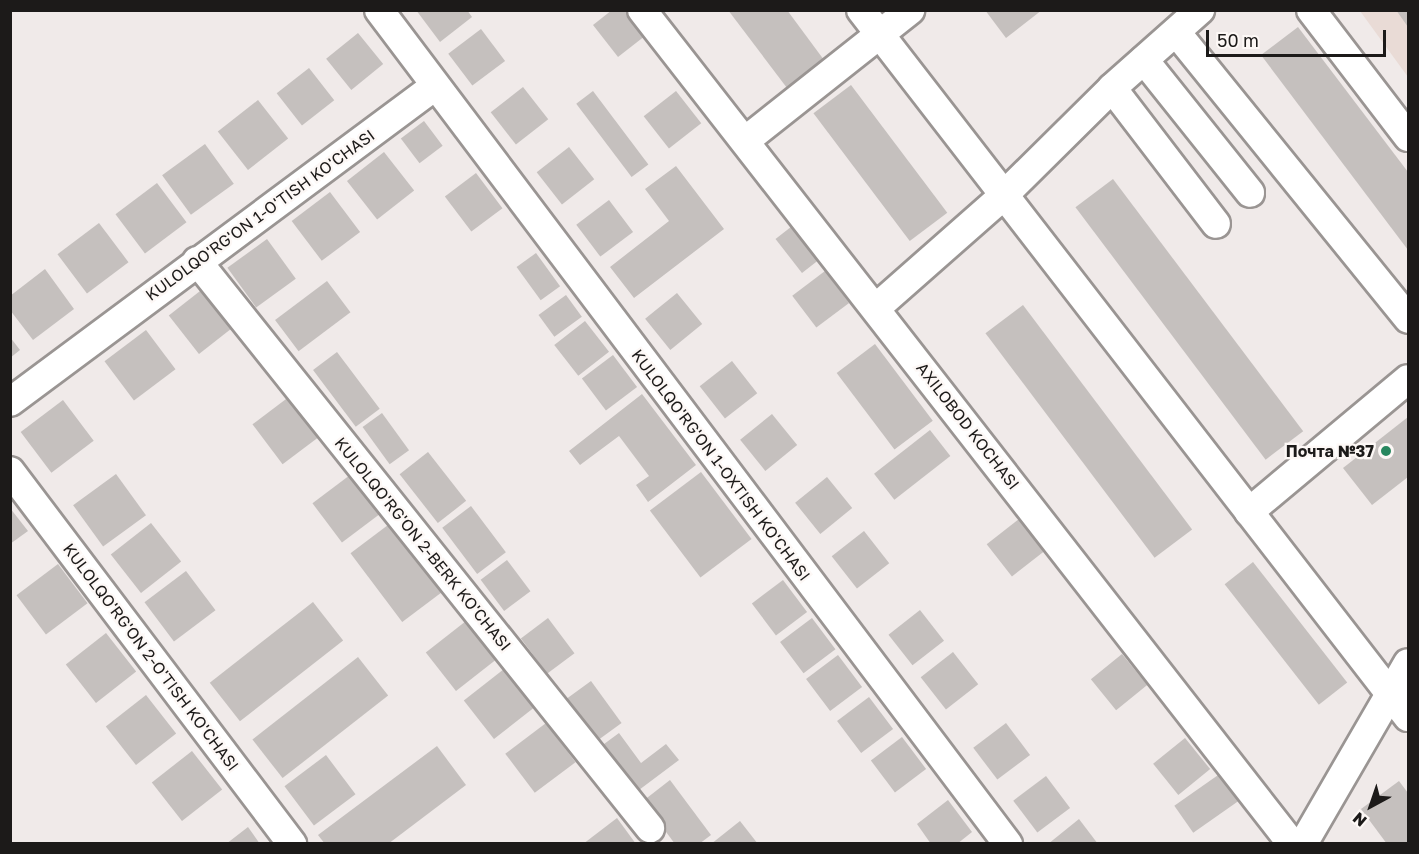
<!DOCTYPE html>
<html>
<head>
<meta charset="utf-8">
<style>
  body { margin:0 }
  #map { position:relative; width:1419px; height:854px; overflow:hidden; background:#f0eae9; font-family:"Golos Text",sans-serif }
  div>[style] { position:absolute }
  [style*='--x'] { left:calc(var(--x)*1px); top:calc(var(--y)*1px); width:calc(var(--w)*1px); rotate:calc(var(--a)*1deg) }
  .built>* { inset:0; background:#e9dbd6 }
  .building>* { inset:0; background:#c5c0be; transform-origin:0 0 }
  .roads { filter:drop-shadow(2px 0 #9a9593) drop-shadow(-2px 0 #9a9593) drop-shadow(0 2px #9a9593) drop-shadow(0 -2px #9a9593) }
  .minor>* { height:28px; margin:-14px; padding:0 14px; transform-origin:14px; border-radius:14px; background:#fff }
  .dots>* { width:16px; height:16px; translate:-50% -50%; box-sizing:border-box; border:3px solid #fdf8f6; border-radius:50% }
  span { translate:-50% -50%; white-space:nowrap; text-align:center; line-height:1.15; -webkit-text-stroke:4.5px #fdf8f6; paint-order:stroke }
  .street-label { font-size:16px; color:#1c1a19 }
  .poi-label { font-size:16px; color:#1c1a19; font-weight:700 }
  .right { translate:-100% -50%; text-align:right }
  .frame { position:absolute; inset:0; border:12px solid #1c1a19; pointer-events:none }
  .north { position:absolute; left:1341px; top:776px; width:60px; height:60px; -webkit-text-stroke:4px #fdf8f6; paint-order:stroke; rotate:220deg; font-size:16px; font-weight:700; line-height:24px; text-align:center; color:#1c1a19 }
  .north::after { content:''; display:block; margin:auto; width:21px; height:27px; background:#1c1a19; clip-path:polygon(50% 0,100% 100%,50% 72%,0 100%) }
  .scale { position:absolute; left:1206px; top:30px; width:180px; height:27px; box-sizing:border-box; border:3px solid #1c1a19; border-top:0; padding-left:8px; font-size:18px; line-height:21px; white-space:nowrap; color:#1c1a19; -webkit-text-stroke:4px #fdf8f6; paint-order:stroke }
</style>
</head>
<body>
<div id="map">
  <div class="built">
    <i style="clip-path:polygon(1360px 11px,1408px 11px,1408px 77px)"></i>
  </div>
  <div class="building">
    <i style="clip-path:polygon(416px 10px,467px 10px,472px 17px,440px 42px)"></i>
    <i style="clip-path:polygon(612px 10px,634px 10px,650px 32px,618px 57px,593px 25px)"></i>
    <i style="clip-path:polygon(728px 10px,787px 10px,824px 60px,787px 88px)"></i>
    <i style="clip-path:polygon(985px 10px,1042px 10px,1006px 38px)"></i>
    <i style="clip-path:polygon(1396px 10px,1408px 10px,1408px 27px)"></i>
    <i style="clip-path:polygon(1298px 27px,1408px 172px,1408px 250px,1261px 55px)"></i>
    <i style="left:481px;top:29px;width:40px;height:41px;rotate:53deg"></i>
    <i style="left:358px;top:33px;width:40px;height:41px;rotate:51deg"></i>
    <i style="left:309px;top:68px;width:41px;height:41px;rotate:52deg"></i>
    <i style="left:851px;top:85px;width:160px;height:47px;rotate:53deg"></i>
    <i style="left:523px;top:87px;width:41px;height:41px;rotate:52deg"></i>
    <i style="left:593px;top:91px;width:92px;height:21px;rotate:53deg"></i>
    <i style="left:676px;top:91px;width:41px;height:41px;rotate:52deg"></i>
    <i style="left:258px;top:100px;width:49px;height:51px;rotate:52deg"></i>
    <i style="left:424px;top:121px;width:31px;height:29px;rotate:53deg"></i>
    <i style="left:205px;top:144px;width:49px;height:53px;rotate:54deg"></i>
    <i style="left:569px;top:147px;width:41px;height:41px;rotate:52deg"></i>
    <i style="left:384px;top:152px;width:49px;height:47px;rotate:52deg"></i>
    <i style="clip-path:polygon(676px 166px,724px 229px,634px 298px,610px 267px,669px 221px,645px 189px)"></i>
    <i style="left:476px;top:173px;width:44px;height:39px;rotate:53deg"></i>
    <i style="left:1113px;top:179px;width:316px;height:47px;rotate:53deg"></i>
    <i style="left:157px;top:183px;width:49px;height:52px;rotate:53deg"></i>
    <i style="left:330px;top:192px;width:50px;height:48px;rotate:53deg"></i>
    <i style="left:609px;top:200px;width:40px;height:41px;rotate:53deg"></i>
    <i style="left:99px;top:223px;width:49px;height:52px;rotate:53deg"></i>
    <i style="left:796px;top:223px;width:43px;height:26px;rotate:52deg"></i>
    <i style="left:267px;top:239px;width:49px;height:49px;rotate:54deg"></i>
    <i style="left:536px;top:253px;width:41px;height:24px;rotate:54deg"></i>
    <i style="clip-path:polygon(45px 269px,74px 309px,33px 340px,10px 310px,10px 296px)"></i>
    <i style="left:825px;top:271px;width:40px;height:41px;rotate:53deg"></i>
    <i style="left:327px;top:281px;width:39px;height:65px;rotate:53deg"></i>
    <i style="left:209px;top:284px;width:49px;height:51px;rotate:52deg"></i>
    <i style="left:677px;top:293px;width:40px;height:41px;rotate:51deg"></i>
    <i style="left:566px;top:295px;width:27px;height:34px;rotate:54deg"></i>
    <i style="left:1023px;top:305px;width:281px;height:47px;rotate:53deg"></i>
    <i style="left:585px;top:321px;width:39px;height:39px;rotate:52deg"></i>
    <i style="left:146px;top:330px;width:49px;height:52px;rotate:53deg"></i>
    <i style="clip-path:polygon(10px 337px,20px 350px,10px 358px)"></i>
    <i style="left:875px;top:344px;width:96px;height:48px;rotate:53deg"></i>
    <i style="left:337px;top:352px;width:71px;height:30px;rotate:53deg"></i>
    <i style="left:613px;top:355px;width:40px;height:39px;rotate:53deg"></i>
    <i style="left:732px;top:361px;width:41px;height:41px;rotate:52deg"></i>
    <i style="left:294px;top:393px;width:50px;height:52px;rotate:53deg"></i>
    <i style="clip-path:polygon(642px 394px,696px 465px,648px 502px,636px 485px,649px 476px,619px 436px,580px 465px,569px 451px)"></i>
    <i style="left:63px;top:400px;width:51px;height:53px;rotate:53deg"></i>
    <i style="left:382px;top:413px;width:46px;height:24px;rotate:54deg"></i>
    <i style="left:772px;top:414px;width:40px;height:41px;rotate:51deg"></i>
    <i style="clip-path:polygon(1408px 417px,1408px 477px,1372px 505px,1343px 468px)"></i>
    <i style="left:930px;top:430px;width:33px;height:71px;rotate:52deg"></i>
    <i style="left:428px;top:452px;width:62px;height:36px;rotate:52deg"></i>
    <i style="left:354px;top:472px;width:49px;height:52px;rotate:53deg"></i>
    <i style="left:701px;top:472px;width:84px;height:64px;rotate:53deg"></i>
    <i style="left:116px;top:474px;width:51px;height:53px;rotate:54deg"></i>
    <i style="left:827px;top:477px;width:40px;height:41px;rotate:51deg"></i>
    <i style="left:471px;top:506px;width:58px;height:36px;rotate:53deg"></i>
    <i style="clip-path:polygon(10px 508px,28px 531px,10px 544px)"></i>
    <i style="left:1019px;top:519px;width:41px;height:41px;rotate:52deg"></i>
    <i style="left:392px;top:522px;width:86px;height:52px;rotate:53deg"></i>
    <i style="left:151px;top:523px;width:49px;height:51px;rotate:52deg"></i>
    <i style="left:864px;top:531px;width:41px;height:41px;rotate:52deg"></i>
    <i style="left:507px;top:560px;width:39px;height:33px;rotate:53deg"></i>
    <i style="left:1253px;top:562px;width:153px;height:36px;rotate:52deg"></i>
    <i style="left:58px;top:564px;width:49px;height:52px;rotate:53deg"></i>
    <i style="left:186px;top:571px;width:49px;height:52px;rotate:53deg"></i>
    <i style="left:783px;top:580px;width:40px;height:39px;rotate:53deg"></i>
    <i style="left:313px;top:602px;width:49px;height:131px;rotate:52deg"></i>
    <i style="left:920px;top:610px;width:39px;height:40px;rotate:52deg"></i>
    <i style="left:548px;top:618px;width:44px;height:34px;rotate:53deg"></i>
    <i style="left:812px;top:618px;width:39px;height:40px;rotate:53deg"></i>
    <i style="left:466px;top:621px;width:49px;height:51px;rotate:52deg"></i>
    <i style="left:106px;top:633px;width:49px;height:51px;rotate:52deg"></i>
    <i style="left:953px;top:652px;width:41px;height:41px;rotate:52deg"></i>
    <i style="left:1122px;top:654px;width:40px;height:40px;rotate:51deg"></i>
    <i style="left:838px;top:655px;width:40px;height:40px;rotate:53deg"></i>
    <i style="left:358px;top:657px;width:49px;height:134px;rotate:52deg"></i>
    <i style="left:504px;top:669px;width:49px;height:51px;rotate:52deg"></i>
    <i style="left:591px;top:681px;width:52px;height:31px;rotate:54deg"></i>
    <i style="left:146px;top:695px;width:49px;height:51px;rotate:52deg"></i>
    <i style="left:869px;top:697px;width:40px;height:40px;rotate:53deg"></i>
    <i style="left:546px;top:723px;width:49px;height:51px;rotate:53deg"></i>
    <i style="left:1006px;top:723px;width:40px;height:41px;rotate:53deg"></i>
    <i style="clip-path:polygon(619px 733px,641px 763px,666px 744px,679px 760px,635px 793px,600px 747px)"></i>
    <i style="left:902px;top:737px;width:40px;height:39px;rotate:53deg"></i>
    <i style="left:1185px;top:738px;width:40px;height:41px;rotate:51deg"></i>
    <i style="clip-path:polygon(437px 746px,466px 785px,388px 844px,325px 844px,318px 835px)"></i>
    <i style="left:192px;top:751px;width:49px;height:51px;rotate:52deg"></i>
    <i style="left:326px;top:755px;width:49px;height:52px;rotate:53deg"></i>
    <i style="left:1221px;top:773px;width:33px;height:57px;rotate:55deg"></i>
    <i style="left:1046px;top:776px;width:40px;height:41px;rotate:53deg"></i>
    <i style="clip-path:polygon(670px 780px,711px 835px,699px 844px,675px 844px,643px 801px)"></i>
    <i style="clip-path:polygon(1399px 781px,1408px 793px,1408px 844px,1387px 844px,1361px 809px)"></i>
    <i style="clip-path:polygon(948px 800px,972px 832px,957px 844px,931px 844px,917px 824px)"></i>
    <i style="clip-path:polygon(617px 818px,636px 844px,583px 844px)"></i>
    <i style="clip-path:polygon(1079px 819px,1098px 844px,1048px 844px)"></i>
    <i style="clip-path:polygon(740px 821px,758px 844px,711px 844px)"></i>
    <i style="clip-path:polygon(248px 827px,260px 844px,226px 844px)"></i>
  </div>
  <div class="roads">
    <div class="minor">
      <i style="--x:379;--y:10;--w:1045;--a:52.98"></i>
      <i style="--x:642;--y:10;--w:1057;--a:52.07"></i>
      <i style="--x:861;--y:10;--w:894;--a:52.27"></i>
      <i style="--x:1311;--y:10;--w:160;--a:52.6"></i>
      <i style="--x:1176;--y:32;--w:369;--a:51"></i>
      <i style="--x:1144;--y:60;--w:170;--a:51.4"></i>
      <i style="--x:1112;--y:88;--w:171;--a:52.6"></i>
      <i style="--x:745;--y:141;--w:211;--a:-38.4"></i>
      <i style="--x:197;--y:261;--w:726;--a:51.38"></i>
      <i style="--x:876;--y:308;--w:171;--a:-41.4"></i>
      <i style="--x:1004;--y:195;--w:152;--a:-44.7"></i>
      <i style="--x:1112;--y:88;--w:118;--a:-41.6"></i>
      <i style="--x:10;--y:402;--w:530;--a:-36.63"></i>
      <i style="--x:10;--y:471;--w:468;--a:52.9"></i>
      <i style="--x:1249;--y:512;--w:207;--a:-39.9"></i>
      <i style="--x:1303;--y:844;--w:209;--a:-59.9"></i>
    </div>
  </div>
  <div class="dots">
    <i style="left:1386px;top:451px;background:#28875f"></i>
  </div>
  <div class="street-label">
    <span style="left:260px;top:215px;rotate:-36deg">KULOLQO'RG'ON 1-O'TISH KO'CHASI</span>
    <span style="left:968px;top:426px;rotate:52deg">AXILOBOD KOCHASI</span>
    <span style="left:721px;top:465px;rotate:53deg">KULOLQO'RG'ON 1-OXTISH KO'CHASI</span>
    <span style="left:423px;top:544px;rotate:51deg">KULOLQO'RG'ON 2-BERK KO'CHASI</span>
    <span style="left:151px;top:657px;rotate:53deg">KULOLQO'RG'ON 2-O'TISH KO'CHASI</span>
  </div>
  <div class="poi-label">
    <span class="right" style="left:1374px;top:451px">Почта №37</span>
  </div>
  <div class="frame"></div>
  <div class="north">N</div>
  <div class="scale">50 m</div>
</div>
</body>
</html>
